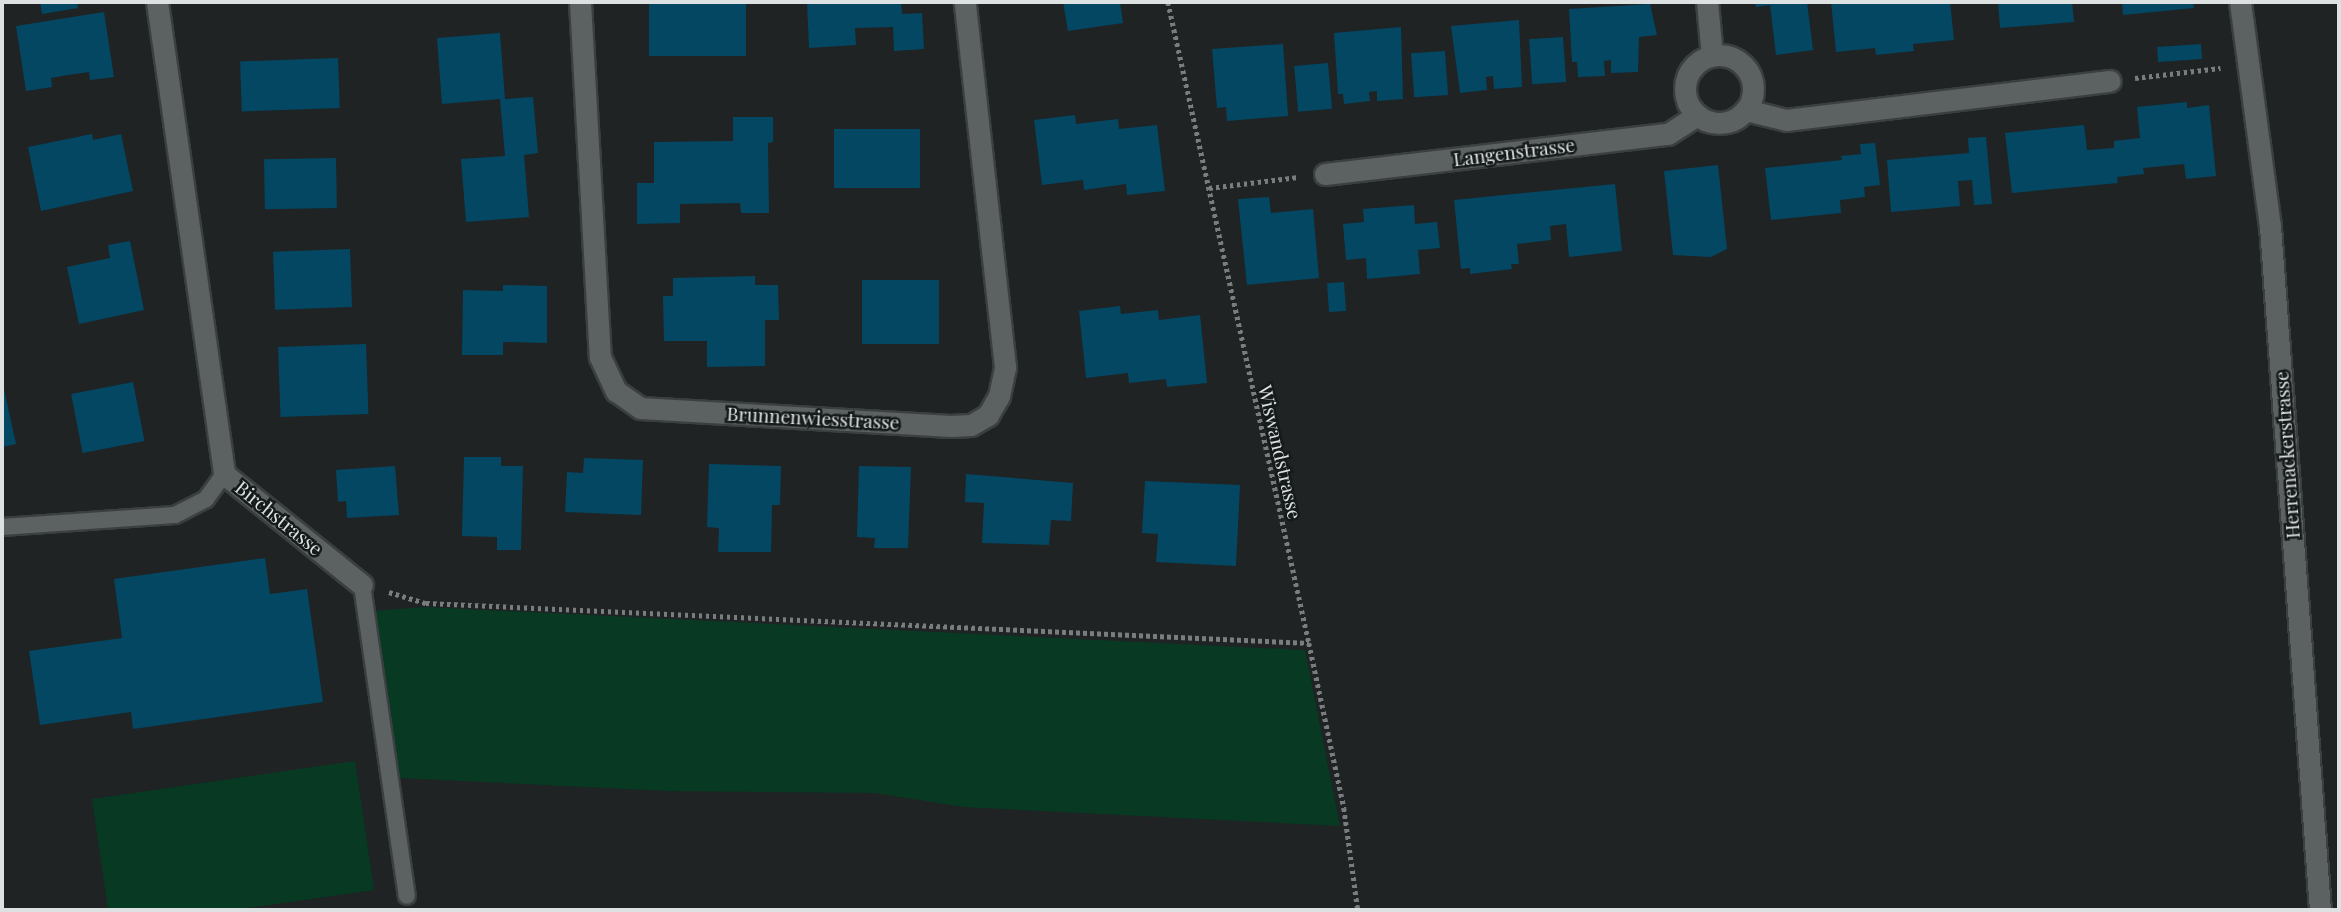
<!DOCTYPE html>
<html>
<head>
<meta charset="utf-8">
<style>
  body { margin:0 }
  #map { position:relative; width:2341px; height:912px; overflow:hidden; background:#1f2324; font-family:"Playfair Display",serif }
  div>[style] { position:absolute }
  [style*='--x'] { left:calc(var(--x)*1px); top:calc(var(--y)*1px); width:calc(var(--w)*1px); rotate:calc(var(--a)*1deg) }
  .green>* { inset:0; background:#073923 }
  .building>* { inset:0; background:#044763; transform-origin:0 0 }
  .path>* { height:4.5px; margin-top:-2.25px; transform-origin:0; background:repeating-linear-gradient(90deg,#797d7d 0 3.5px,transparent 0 7px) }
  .roads { filter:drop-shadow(2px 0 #3b3f40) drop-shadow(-2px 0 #3b3f40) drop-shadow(0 2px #3b3f40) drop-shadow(0 -2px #3b3f40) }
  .service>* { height:16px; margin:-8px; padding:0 8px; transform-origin:8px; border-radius:8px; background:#5c6162 }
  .minor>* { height:21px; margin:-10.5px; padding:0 10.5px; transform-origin:10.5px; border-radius:10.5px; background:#5c6162 }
  .minor>.ring { margin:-10.5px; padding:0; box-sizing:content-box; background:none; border:21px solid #5c6162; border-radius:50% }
  span { translate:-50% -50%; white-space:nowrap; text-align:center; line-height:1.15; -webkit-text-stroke:5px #151a1a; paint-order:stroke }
  .street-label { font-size:19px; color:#dee1e1 }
  .frame { position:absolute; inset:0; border:4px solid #dee1e1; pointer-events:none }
</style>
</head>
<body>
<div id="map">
  <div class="green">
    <i style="clip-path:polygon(425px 607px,1305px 650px,1340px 826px,963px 807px,875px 793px,669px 791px,399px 778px,371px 611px)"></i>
    <i style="clip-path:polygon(355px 761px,374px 890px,234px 910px,108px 910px,92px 799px)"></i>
  </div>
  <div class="building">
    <i style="clip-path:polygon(40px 2px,77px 2px,78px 8px,42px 14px)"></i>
    <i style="left:649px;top:2px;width:97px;height:54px"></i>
    <i style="clip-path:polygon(807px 2px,901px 2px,902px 14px,922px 13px,924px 49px,894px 51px,893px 27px,855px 28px,856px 45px,809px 48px)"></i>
    <i style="clip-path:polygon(1063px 2px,1120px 2px,1123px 23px,1068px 31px)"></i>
    <i style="clip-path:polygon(1755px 2px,1807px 2px,1813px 50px,1776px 55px,1770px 5px,1756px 7px)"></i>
    <i style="clip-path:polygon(1831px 2px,1950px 2px,1954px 40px,1913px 44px,1914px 51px,1876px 55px,1875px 48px,1836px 52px)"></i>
    <i style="clip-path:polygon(1998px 2px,2072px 2px,2074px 22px,2000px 28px)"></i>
    <i style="clip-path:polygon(2122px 2px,2193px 2px,2194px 8px,2123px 15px)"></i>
    <i style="clip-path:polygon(1650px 4px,1657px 35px,1639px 37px,1638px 72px,1611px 73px,1611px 60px,1604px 61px,1605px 76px,1578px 77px,1577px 62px,1572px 62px,1569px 9px)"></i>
    <i style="clip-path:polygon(104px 12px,114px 77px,90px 80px,89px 72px,68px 75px,51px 78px,52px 87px,26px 91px,16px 26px)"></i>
    <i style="clip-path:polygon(1519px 20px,1522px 87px,1494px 89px,1493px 76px,1486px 77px,1487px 90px,1460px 93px,1451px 26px)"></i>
    <i style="clip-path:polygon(1401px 27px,1403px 99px,1377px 101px,1377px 91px,1369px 92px,1370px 101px,1344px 104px,1343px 94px,1338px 94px,1334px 33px)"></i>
    <i style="clip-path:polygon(500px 33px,505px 99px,533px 97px,538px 153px,524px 155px,529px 217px,466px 222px,461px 159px,505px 156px,500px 99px,442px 104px,437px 38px)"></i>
    <i style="left:1563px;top:37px;width:45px;height:34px;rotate:86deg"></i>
    <i style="clip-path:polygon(1283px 44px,1288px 116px,1227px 121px,1226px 107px,1217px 108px,1212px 49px)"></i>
    <i style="left:2201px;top:44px;width:15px;height:44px;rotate:86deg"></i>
    <i style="left:1445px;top:51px;width:44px;height:34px;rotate:86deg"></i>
    <i style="left:338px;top:58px;width:50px;height:98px;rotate:88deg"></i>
    <i style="left:1328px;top:63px;width:46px;height:34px;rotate:85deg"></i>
    <i style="clip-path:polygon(2187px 102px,2187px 108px,2209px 105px,2216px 176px,2186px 179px,2184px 164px,2143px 168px,2144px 174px,2117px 177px,2118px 183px,2012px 193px,2005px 133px,2084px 125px,2087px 150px,2114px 148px,2114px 141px,2140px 138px,2137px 107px)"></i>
    <i style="clip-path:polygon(1075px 115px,1076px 124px,1118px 119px,1119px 129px,1157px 125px,1165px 191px,1127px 195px,1126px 184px,1084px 190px,1083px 180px,1042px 185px,1034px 120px)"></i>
    <i style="clip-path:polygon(733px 117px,773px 117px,773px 142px,768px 143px,769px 213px,741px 213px,740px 203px,680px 204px,680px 223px,637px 224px,637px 183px,654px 183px,654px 142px,733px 141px)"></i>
    <i style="left:920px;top:129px;width:59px;height:86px;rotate:90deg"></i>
    <i style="clip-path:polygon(92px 134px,93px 140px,121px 134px,133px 191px,41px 211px,28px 147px)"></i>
    <i style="clip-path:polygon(1986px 137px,1992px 204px,1974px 205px,1972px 180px,1958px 181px,1960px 206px,1891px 212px,1887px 160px,1969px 153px,1968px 138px)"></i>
    <i style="clip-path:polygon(1875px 143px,1880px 185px,1864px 187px,1865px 197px,1840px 200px,1841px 213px,1771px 220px,1765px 168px,1842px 160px,1841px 156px,1861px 154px,1860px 144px)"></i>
    <i style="left:336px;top:158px;width:50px;height:72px;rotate:89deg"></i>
    <i style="clip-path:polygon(1718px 165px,1727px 249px,1711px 257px,1673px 255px,1664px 171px)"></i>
    <i style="clip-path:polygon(1615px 184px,1622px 251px,1569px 257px,1566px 224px,1550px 226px,1551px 240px,1517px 244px,1519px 264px,1511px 264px,1512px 269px,1470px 274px,1470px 268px,1461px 269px,1454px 200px)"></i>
    <i style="clip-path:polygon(1269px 197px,1271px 213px,1313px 209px,1319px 278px,1247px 285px,1238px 199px)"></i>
    <i style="clip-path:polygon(1414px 205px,1415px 224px,1437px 222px,1440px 248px,1418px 250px,1420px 274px,1367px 279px,1366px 258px,1346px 260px,1343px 224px,1364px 222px,1363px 209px)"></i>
    <i style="clip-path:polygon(130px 241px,144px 310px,79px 324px,67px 267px,110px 258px,108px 245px)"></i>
    <i style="left:350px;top:249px;width:58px;height:77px;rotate:88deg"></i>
    <i style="clip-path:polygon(755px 276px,755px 285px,778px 285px,779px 320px,765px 320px,765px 366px,707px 367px,707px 341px,664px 341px,663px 296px,673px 296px,673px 278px)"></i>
    <i style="left:862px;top:280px;width:77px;height:64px"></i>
    <i style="left:1344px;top:282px;width:29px;height:17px;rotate:86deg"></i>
    <i style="clip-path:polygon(503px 285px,547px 286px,547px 343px,503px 342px,503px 355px,462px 355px,463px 290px,503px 291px)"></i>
    <i style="clip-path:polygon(1120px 306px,1121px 314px,1158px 310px,1159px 320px,1200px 315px,1207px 383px,1167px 387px,1166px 379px,1129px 383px,1128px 373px,1086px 378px,1079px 311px)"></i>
    <i style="left:366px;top:344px;width:70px;height:88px;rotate:88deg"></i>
    <i style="clip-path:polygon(2px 380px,16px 444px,2px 447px)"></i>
    <i style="left:133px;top:382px;width:60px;height:63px;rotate:79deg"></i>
    <i style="clip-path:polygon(464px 457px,501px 457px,501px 466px,523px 466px,521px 550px,497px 550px,497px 537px,462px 536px)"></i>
    <i style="clip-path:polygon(584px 458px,643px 460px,641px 515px,565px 512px,567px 472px,583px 473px)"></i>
    <i style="clip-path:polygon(709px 464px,781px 466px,780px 505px,772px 505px,771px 552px,718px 552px,719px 528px,707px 527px)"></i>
    <i style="clip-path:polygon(395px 466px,399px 515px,347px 518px,346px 501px,338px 502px,336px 470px)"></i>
    <i style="clip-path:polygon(859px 466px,911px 467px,908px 548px,874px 548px,875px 538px,857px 537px)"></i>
    <i style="clip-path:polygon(966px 474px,1073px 483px,1071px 521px,1051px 520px,1049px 545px,982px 543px,984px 503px,965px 502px)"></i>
    <i style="clip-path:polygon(1145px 481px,1240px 485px,1236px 566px,1156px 562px,1158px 534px,1142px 533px)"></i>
    <i style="clip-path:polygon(265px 558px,270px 594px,307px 589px,323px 702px,133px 729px,131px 712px,40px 725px,29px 651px,122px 638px,114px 579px)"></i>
  </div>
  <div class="path">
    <i style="--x:1168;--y:2;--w:656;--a:77.59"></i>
    <i style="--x:1309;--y:643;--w:169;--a:78"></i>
    <i style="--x:1344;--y:808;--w:103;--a:82.2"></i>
    <i style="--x:2135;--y:78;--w:86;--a:-6.7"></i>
    <i style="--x:1209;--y:188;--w:90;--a:-7"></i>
    <i style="--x:389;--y:592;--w:39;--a:17"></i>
    <i style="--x:426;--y:603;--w:884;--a:2.59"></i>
  </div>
  <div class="roads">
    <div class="service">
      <i style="--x:2;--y:527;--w:173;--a:-4"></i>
      <i style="--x:175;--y:515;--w:35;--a:-27"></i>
      <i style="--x:206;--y:499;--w:31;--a:-54"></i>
      <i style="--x:362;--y:585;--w:314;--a:81.8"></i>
    </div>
    <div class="minor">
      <i style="--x:157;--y:2;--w:477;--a:81.9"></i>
      <i style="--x:224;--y:474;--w:177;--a:38.8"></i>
      <i style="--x:580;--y:2;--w:356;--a:86.8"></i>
      <i style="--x:600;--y:357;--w:38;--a:65"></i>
      <i style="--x:616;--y:391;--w:29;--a:35"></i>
      <i style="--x:640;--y:408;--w:311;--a:3.3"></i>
      <i style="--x:950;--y:426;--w:21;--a:-3"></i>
      <i style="--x:971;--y:425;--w:20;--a:-30"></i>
      <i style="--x:988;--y:415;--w:22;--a:-60"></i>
      <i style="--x:999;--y:396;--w:30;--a:-78"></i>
      <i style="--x:1005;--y:367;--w:367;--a:-96.3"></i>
      <i style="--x:1707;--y:2;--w:54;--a:84.7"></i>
      <i style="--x:2240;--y:2;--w:226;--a:82.4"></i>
      <i style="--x:2270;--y:226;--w:686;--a:85.82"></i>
      <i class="ring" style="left:1685px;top:55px;width:47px;height:47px"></i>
      <i style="--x:1746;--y:110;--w:41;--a:14"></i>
      <i style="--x:1786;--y:120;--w:326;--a:-6.9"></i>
      <i style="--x:1325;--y:174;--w:345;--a:-6.7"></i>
      <i style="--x:1668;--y:134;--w:35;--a:-33"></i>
    </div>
  </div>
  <div class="street-label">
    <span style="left:1514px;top:152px;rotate:-7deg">Langenstrasse</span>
    <span style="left:813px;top:418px;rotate:3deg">Brunnenwiesstrasse</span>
    <span style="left:1280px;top:452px;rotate:77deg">Wiswandstrasse</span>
    <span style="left:2287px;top:455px;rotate:-94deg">Herrenackerstrasse</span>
    <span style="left:279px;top:518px;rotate:39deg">Birchstrasse</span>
  </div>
  <div class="frame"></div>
</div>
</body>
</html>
